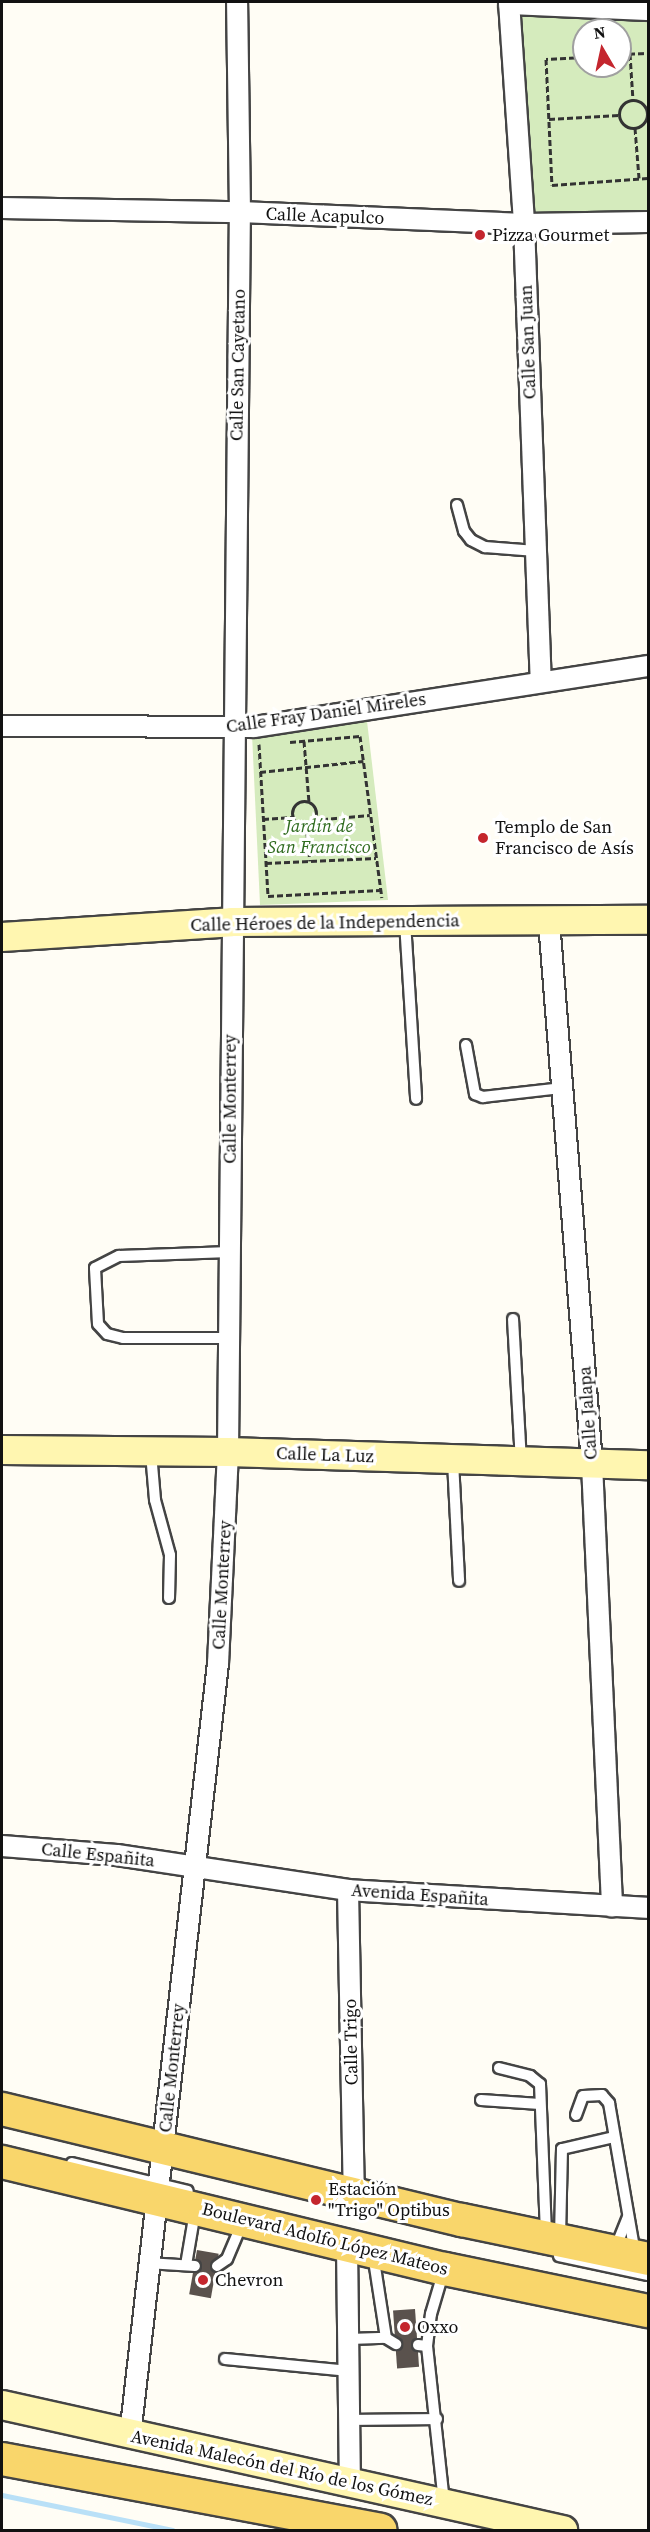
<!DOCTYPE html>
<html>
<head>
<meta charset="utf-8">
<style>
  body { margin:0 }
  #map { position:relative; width:650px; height:2532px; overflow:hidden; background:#fffdf5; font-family:"Source Serif 4",serif }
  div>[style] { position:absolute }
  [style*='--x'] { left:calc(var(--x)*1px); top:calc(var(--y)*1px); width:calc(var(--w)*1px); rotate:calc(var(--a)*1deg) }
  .green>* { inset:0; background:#d5ebbd }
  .stream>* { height:5px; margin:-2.5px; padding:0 2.5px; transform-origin:2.5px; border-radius:2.5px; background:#b9e0f7 }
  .building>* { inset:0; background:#5a524d; transform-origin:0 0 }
  .path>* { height:3px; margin-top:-1.5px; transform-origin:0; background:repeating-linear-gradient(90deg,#333 0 6px,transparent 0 9px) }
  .path>.ring { margin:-1.5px; padding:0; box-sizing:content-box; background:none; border:3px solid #333; border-radius:50% }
  .roads { filter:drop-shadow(2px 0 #444) drop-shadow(-2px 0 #444) drop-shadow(0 2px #444) drop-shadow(0 -2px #444) }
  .lane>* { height:10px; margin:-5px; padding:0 5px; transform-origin:5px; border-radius:5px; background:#fff }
  .street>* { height:20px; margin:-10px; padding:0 10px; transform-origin:10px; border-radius:10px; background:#fff }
  .secondary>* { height:28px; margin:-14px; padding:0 14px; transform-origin:14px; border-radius:14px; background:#fff6b0 }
  .primary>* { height:32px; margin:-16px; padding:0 16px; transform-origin:16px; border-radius:16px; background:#f9d66b }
  .dots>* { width:16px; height:16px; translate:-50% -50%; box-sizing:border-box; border:3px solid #fff; border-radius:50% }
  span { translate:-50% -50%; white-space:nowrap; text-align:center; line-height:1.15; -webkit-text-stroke:6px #fff; paint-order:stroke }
  .street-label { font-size:18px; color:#111 }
  .poi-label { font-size:18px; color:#111 }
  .left { translate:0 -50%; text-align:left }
  .park-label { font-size:18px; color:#2f6b1f; font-style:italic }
  .frame { position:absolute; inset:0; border:3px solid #111; pointer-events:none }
  .north { position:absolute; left:572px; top:18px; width:60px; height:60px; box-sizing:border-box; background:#fff; border:2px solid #a0a0a0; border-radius:50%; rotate:351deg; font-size:16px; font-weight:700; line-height:24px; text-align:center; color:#111 }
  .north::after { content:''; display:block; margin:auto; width:21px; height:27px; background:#c4262e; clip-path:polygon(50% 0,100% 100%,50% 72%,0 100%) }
</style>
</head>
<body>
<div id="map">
  <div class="green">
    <i style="clip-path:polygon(evenodd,512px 7px,648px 13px,648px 220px,524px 221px,512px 7px,584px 30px,620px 30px,620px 66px,584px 66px,584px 30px)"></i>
    <i style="clip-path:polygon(367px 721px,388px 900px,260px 905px,252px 734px)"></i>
  </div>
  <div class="stream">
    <i style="--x:2;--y:2495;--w:174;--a:11.6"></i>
  </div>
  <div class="building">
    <i style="left:197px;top:2250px;width:22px;height:45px;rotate:10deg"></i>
    <i style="left:415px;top:2309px;width:58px;height:22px;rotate:86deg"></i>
  </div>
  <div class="path">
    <i style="--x:620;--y:54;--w:28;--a:-2"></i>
    <i style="--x:630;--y:54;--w:46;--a:86.3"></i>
    <i style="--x:584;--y:57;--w:38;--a:177"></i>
    <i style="--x:546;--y:59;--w:126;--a:87.3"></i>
    <i style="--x:552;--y:185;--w:96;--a:-4.2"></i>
    <i class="ring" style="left:619px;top:100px;width:25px;height:25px"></i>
    <i style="--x:549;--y:119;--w:70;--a:-3.3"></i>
    <i style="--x:635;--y:128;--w:50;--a:85.4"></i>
    <i style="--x:304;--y:741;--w:61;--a:85.3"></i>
    <i style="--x:290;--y:742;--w:70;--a:-4.9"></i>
    <i style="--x:360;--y:736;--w:163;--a:82.3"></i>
    <i style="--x:259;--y:744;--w:152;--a:86.6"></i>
    <i style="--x:268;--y:896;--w:112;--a:-3.1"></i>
    <i style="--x:260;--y:772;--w:104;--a:-6.1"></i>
    <i class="ring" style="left:292px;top:801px;width:21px;height:21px"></i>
    <i style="--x:263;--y:819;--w:30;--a:-4"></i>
    <i style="--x:313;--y:820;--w:57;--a:-5"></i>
    <i style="--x:306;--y:824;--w:37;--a:84"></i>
    <i style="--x:266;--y:863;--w:110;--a:-2.6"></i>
  </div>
  <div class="roads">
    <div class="lane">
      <i style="--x:457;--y:505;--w:27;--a:75"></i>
      <i style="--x:464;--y:531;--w:11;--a:52"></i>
      <i style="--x:471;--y:540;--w:16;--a:27"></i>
      <i style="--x:485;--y:547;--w:51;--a:4.5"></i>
      <i style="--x:405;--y:922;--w:177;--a:86.4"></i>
      <i style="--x:466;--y:1045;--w:50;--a:79.6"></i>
      <i style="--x:475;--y:1094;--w:9;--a:21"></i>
      <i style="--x:483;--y:1097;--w:80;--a:-6.5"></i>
      <i style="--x:513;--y:1319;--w:141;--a:86.8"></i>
      <i style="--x:229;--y:1338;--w:106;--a:180"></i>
      <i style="--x:123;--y:1338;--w:16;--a:-166"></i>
      <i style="--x:107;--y:1334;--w:13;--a:-132"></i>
      <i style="--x:98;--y:1324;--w:56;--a:-93.1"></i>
      <i style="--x:95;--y:1268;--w:27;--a:-27"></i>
      <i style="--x:119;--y:1256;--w:111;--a:-2.1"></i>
      <i style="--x:151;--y:1453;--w:47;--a:85.1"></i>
      <i style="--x:155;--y:1500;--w:57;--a:74.7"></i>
      <i style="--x:170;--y:1555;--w:43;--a:91.3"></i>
      <i style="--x:453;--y:1461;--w:120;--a:87.1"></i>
      <i style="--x:499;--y:2068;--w:32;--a:14"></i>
      <i style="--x:530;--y:2076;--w:13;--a:39"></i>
      <i style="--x:540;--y:2084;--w:150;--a:87.7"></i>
      <i style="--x:481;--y:2100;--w:59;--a:3.9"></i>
      <i style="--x:576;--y:2115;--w:20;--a:-70"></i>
      <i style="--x:583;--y:2096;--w:19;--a:-3"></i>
      <i style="--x:602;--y:2095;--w:11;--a:49"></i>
      <i style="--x:609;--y:2103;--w:153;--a:80.2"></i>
      <i style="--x:72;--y:2163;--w:119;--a:13.6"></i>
      <i style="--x:560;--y:2237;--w:88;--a:-88.7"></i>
      <i style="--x:562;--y:2149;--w:53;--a:-13"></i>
      <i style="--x:615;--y:2249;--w:35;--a:-68"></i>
      <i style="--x:373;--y:2254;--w:85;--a:81.2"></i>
      <i style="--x:386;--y:2338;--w:12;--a:31"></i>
      <i style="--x:559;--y:2256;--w:91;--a:12.1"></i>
      <i style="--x:147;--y:2263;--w:48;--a:3.6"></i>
      <i style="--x:186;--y:2265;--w:54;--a:-80.4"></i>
      <i style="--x:217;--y:2266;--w:12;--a:-35"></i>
      <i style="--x:227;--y:2259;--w:39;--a:-67"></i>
      <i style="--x:349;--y:2339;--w:37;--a:-2"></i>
      <i style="--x:418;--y:2345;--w:9;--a:6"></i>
      <i style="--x:427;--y:2346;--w:32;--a:-83"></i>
      <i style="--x:431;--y:2314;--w:46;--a:-73.5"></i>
      <i style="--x:427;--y:2346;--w:158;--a:83.8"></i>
      <i style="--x:225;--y:2359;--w:125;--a:5.5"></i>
      <i style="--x:350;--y:2420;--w:87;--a:-0.7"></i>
    </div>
    <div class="street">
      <i style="--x:509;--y:2;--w:223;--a:86.1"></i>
      <i style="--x:524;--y:224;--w:458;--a:87.9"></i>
      <i style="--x:509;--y:4;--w:139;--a:2.5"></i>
      <i style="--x:2;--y:208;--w:238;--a:1"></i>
      <i style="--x:240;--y:212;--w:284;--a:2.4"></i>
      <i style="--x:524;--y:224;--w:124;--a:-0.9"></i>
      <i style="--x:2;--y:726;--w:252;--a:0.2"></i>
      <i style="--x:254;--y:727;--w:399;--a:-8.8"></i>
      <i style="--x:549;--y:921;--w:545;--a:85.47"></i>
      <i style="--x:592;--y:1464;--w:443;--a:87.4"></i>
      <i style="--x:2;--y:1846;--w:115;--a:4.5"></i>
      <i style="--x:117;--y:1855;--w:234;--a:8.6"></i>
      <i style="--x:348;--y:1890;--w:301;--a:3.4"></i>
      <i style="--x:348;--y:1890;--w:304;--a:88.9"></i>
      <i style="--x:347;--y:2245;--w:239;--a:89.3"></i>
      <i style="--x:130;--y:2436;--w:777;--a:-83.5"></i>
      <i style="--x:218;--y:1664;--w:212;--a:-87.3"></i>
      <i style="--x:228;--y:1452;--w:1240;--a:-89.45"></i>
      <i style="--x:240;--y:212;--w:210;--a:-90.8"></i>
    </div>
    <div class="secondary">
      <i style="--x:2;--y:937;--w:230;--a:-3.7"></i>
      <i style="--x:232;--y:922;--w:416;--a:-0.3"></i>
      <i style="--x:2;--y:1450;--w:226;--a:0.5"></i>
      <i style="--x:228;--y:1452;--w:420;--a:1.8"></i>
      <i style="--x:2;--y:2405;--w:575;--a:12.56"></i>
    </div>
    <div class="primary">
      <i style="--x:2;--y:2109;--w:473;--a:13.6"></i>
      <i style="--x:462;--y:2220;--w:190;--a:11.8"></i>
      <i style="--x:2;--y:2162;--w:456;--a:13.6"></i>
      <i style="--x:445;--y:2269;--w:207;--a:11.7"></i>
      <i style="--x:2;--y:2459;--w:385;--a:10.6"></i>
    </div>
  </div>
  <div class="dots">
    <i style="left:480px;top:235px;background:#c4262e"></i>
    <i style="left:483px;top:838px;background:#c4262e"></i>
    <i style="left:316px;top:2200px;background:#c4262e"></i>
    <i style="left:203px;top:2280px;background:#c4262e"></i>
    <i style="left:405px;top:2327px;background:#c4262e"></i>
  </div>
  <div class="street-label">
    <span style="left:325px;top:216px;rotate:2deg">Calle Acapulco</span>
    <span style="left:528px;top:342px;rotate:-92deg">Calle San Juan</span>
    <span style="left:238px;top:365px;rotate:-89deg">Calle San Cayetano</span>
    <span style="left:326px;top:713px;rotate:-8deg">Calle Fray Daniel Mireles</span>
    <span style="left:325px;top:923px;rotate:-1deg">Calle Héroes de la Independencia</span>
    <span style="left:230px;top:1099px;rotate:-90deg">Calle Monterrey</span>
    <span style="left:588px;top:1413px;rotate:-94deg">Calle Jalapa</span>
    <span style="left:325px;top:1455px;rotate:2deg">Calle La Luz</span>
    <span style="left:222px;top:1585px;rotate:-87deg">Calle Monterrey</span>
    <span style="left:98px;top:1855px;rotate:6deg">Calle Españita</span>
    <span style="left:420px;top:1895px;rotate:4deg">Avenida Españita</span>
    <span style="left:351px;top:2042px;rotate:-91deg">Calle Trigo</span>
    <span style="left:172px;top:2068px;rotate:-84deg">Calle Monterrey</span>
    <span style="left:325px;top:2239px;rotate:14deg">Boulevard Adolfo López Mateos</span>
    <span style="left:282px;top:2468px;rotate:12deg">Avenida Malecón del Río de los Gómez</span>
  </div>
  <div class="poi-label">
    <span class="left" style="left:492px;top:235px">Pizza Gourmet</span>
    <span class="left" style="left:495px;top:838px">Templo de San<br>Francisco de Asís</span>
    <span class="left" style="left:328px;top:2200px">Estación<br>"Trigo" Optibus</span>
    <span class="left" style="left:215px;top:2280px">Chevron</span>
    <span class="left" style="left:417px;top:2327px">Oxxo</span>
  </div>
  <div class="park-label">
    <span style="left:319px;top:837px">Jardín de<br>San Francisco</span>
  </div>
  <div class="frame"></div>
  <div class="north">N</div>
</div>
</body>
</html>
